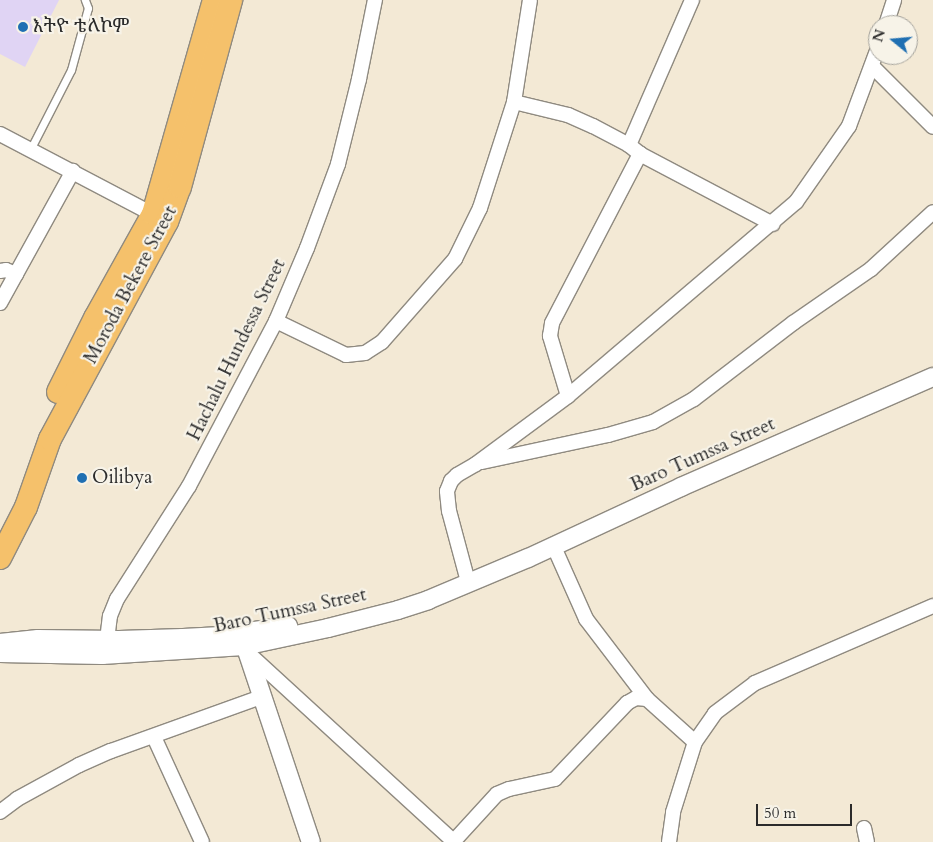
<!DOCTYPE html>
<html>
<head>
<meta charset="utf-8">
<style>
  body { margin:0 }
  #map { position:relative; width:933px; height:842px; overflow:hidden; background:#f3e9d5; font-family:Cardo,"Noto Serif Ethiopic",serif }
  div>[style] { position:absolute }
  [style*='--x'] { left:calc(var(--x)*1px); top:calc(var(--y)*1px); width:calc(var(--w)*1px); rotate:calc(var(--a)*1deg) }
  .built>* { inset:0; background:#e0d4f4 }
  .roads { filter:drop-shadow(1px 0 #8f8a80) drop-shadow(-1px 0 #8f8a80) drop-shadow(0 1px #8f8a80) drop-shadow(0 -1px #8f8a80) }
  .service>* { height:7px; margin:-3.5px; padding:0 3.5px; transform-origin:3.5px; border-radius:3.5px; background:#fff }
  .minor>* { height:14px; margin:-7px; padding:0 7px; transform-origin:7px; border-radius:7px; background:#fff }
  .tertiary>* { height:18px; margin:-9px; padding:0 9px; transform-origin:9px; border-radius:9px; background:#fff }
  .trunk>* { height:22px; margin:-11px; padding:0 11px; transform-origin:11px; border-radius:11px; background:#f5c16b }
  .dots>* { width:14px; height:14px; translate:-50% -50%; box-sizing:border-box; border:2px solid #f7f3e8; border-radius:50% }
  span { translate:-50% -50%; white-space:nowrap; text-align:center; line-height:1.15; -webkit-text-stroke:4.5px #f7f3e8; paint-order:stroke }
  .poi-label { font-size:19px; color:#2b2b2b }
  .left { translate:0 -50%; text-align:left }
  .street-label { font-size:19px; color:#2b2b2b }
  .north { position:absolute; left:868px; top:15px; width:50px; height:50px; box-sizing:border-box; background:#f7f3e8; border:1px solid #a5a39c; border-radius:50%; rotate:287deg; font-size:14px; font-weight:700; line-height:20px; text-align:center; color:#2b2b2b }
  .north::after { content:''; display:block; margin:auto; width:18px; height:22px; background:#1f6fb2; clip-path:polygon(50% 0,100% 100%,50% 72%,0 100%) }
  .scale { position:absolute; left:756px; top:804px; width:96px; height:22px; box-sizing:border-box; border:2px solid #2b2b2b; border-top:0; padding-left:6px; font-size:15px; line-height:18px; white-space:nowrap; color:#2b2b2b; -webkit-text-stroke:4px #f7f3e8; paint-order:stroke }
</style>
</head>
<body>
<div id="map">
  <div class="built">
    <i style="clip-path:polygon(0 0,59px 0,25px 67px,0 54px)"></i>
  </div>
  <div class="roads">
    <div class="service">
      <i style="--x:30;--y:150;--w:90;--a:-62.9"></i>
      <i style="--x:71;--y:70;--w:64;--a:-74.7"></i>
      <i style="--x:88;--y:8;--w:9;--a:-111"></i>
    </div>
    <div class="minor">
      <i style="--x:886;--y:25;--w:26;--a:-72"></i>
      <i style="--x:872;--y:66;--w:86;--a:45"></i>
      <i style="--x:514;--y:102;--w:56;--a:13.5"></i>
      <i style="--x:568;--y:115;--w:27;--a:24"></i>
      <i style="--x:593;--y:126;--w:41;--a:27.8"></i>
      <i style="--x:629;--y:145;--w:14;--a:39"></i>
      <i style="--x:640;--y:154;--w:150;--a:27.8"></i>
      <i style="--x:0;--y:134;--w:178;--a:27.7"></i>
      <i style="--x:629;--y:145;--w:158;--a:-66.5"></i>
      <i style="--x:0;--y:271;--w:6;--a:-9"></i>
      <i style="--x:6;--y:270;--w:11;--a:22"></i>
      <i style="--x:0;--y:303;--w:151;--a:-61.1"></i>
      <i style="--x:276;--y:321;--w:78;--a:25.9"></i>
      <i style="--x:346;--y:355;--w:19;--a:-6"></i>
      <i style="--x:365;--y:353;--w:20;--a:-33"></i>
      <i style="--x:382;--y:342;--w:111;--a:-48.7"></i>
      <i style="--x:455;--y:259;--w:57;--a:-63.9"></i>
      <i style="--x:480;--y:208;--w:111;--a:-72.2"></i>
      <i style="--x:514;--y:102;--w:103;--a:-81.1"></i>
      <i style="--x:568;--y:396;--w:63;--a:-106.7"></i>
      <i style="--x:550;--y:336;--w:13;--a:-81"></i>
      <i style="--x:552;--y:323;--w:191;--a:-62.5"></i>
      <i style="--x:482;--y:462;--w:129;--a:-12.1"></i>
      <i style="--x:608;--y:435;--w:47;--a:-16.1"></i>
      <i style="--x:653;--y:422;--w:47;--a:-29.3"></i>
      <i style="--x:694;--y:399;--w:125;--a:-37.5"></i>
      <i style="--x:793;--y:323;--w:95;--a:-34.7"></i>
      <i style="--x:871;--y:269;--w:84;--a:-42.6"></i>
      <i style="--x:554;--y:547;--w:79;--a:66"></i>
      <i style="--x:586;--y:619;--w:101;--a:52.7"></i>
      <i style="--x:467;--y:578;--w:69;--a:-105"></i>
      <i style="--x:449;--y:511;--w:20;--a:-96"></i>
      <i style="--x:447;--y:491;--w:11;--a:-68"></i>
      <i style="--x:451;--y:481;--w:8;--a:-45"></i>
      <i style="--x:457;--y:475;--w:22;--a:-30"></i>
      <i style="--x:476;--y:464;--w:114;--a:-36.5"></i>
      <i style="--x:568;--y:396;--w:299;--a:-40.4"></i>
      <i style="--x:796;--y:202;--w:93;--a:-55.1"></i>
      <i style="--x:849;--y:126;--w:83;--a:-69.6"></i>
      <i style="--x:107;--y:640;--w:24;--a:-83"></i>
      <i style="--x:110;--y:616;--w:18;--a:-68"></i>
      <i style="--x:117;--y:599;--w:134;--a:-57.5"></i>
      <i style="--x:189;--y:486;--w:187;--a:-62.2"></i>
      <i style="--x:276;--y:321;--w:79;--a:-67"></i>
      <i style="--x:307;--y:248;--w:90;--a:-69.7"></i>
      <i style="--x:338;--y:164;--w:88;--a:-76.1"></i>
      <i style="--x:359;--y:79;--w:81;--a:-78.6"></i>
      <i style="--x:248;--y:653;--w:280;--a:42.5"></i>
      <i style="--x:154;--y:737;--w:115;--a:65.4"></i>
      <i style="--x:0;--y:812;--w:21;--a:-37"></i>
      <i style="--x:17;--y:799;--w:71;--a:-28.7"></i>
      <i style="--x:79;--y:765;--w:35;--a:-24"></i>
      <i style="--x:111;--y:751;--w:159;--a:-19.8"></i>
      <i style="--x:864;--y:828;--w:14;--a:78"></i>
      <i style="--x:453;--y:842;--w:65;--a:-47.5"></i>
      <i style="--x:497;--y:794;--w:13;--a:-23"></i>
      <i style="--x:509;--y:789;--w:47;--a:-12.3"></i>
      <i style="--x:555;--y:779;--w:105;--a:-46.5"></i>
      <i style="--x:627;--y:703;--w:10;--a:-29"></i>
      <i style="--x:636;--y:698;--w:11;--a:5"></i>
      <i style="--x:647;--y:699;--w:64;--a:41.9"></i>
      <i style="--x:669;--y:842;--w:30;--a:-82"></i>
      <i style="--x:673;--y:812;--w:73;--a:-72.6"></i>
      <i style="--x:695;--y:742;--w:35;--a:-55"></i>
      <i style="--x:715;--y:713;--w:50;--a:-36.9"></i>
      <i style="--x:755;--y:683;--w:194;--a:-23.4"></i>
    </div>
    <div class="tertiary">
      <i style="--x:242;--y:636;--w:217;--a:71.5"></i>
      <i style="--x:0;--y:643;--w:38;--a:-6"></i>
      <i style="--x:38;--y:639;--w:81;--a:0.7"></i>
      <i style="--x:119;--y:640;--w:64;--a:-1.8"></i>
      <i style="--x:183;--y:638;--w:38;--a:-3"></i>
      <i style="--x:221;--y:636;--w:68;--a:-8.5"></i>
      <i style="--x:0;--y:653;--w:102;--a:1.1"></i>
      <i style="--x:102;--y:655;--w:142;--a:-3.6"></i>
      <i style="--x:244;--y:646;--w:86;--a:-12.1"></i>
      <i style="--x:328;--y:628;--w:72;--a:-14.4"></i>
      <i style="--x:398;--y:610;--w:32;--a:-18"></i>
      <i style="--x:428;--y:600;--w:108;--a:-22.8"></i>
      <i style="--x:528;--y:558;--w:169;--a:-24.9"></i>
      <i style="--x:681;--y:487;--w:275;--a:-23.6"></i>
    </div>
    <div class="trunk">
      <i style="--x:58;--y:392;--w:83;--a:-63.4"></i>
      <i style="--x:95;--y:318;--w:119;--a:-60.9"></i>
      <i style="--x:153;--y:214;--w:223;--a:-74.1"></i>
      <i style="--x:0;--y:558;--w:57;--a:-63"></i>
      <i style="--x:26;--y:507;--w:72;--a:-70.6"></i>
      <i style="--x:50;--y:439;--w:247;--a:-61.7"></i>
      <i style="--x:167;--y:222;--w:37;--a:-70"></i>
      <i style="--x:180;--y:187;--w:194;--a:-74.7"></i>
    </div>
  </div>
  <div class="dots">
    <i style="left:23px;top:27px;background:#1f6fb2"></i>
    <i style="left:82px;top:478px;background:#1f6fb2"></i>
  </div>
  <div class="poi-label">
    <span class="left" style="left:33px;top:27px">እትዮ ቴለኮም</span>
    <span class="left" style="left:92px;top:478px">Oilibya</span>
  </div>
  <div class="street-label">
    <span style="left:131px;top:285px;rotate:-62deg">Moroda Bekere Street</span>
    <span style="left:237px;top:350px;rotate:-64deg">Hachalu Hundessa Street</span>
    <span style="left:703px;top:455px;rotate:-24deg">Baro Tumssa Street</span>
    <span style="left:290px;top:611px;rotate:-12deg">Baro Tumssa Street</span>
  </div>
  <div class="north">N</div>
  <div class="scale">50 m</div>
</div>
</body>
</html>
